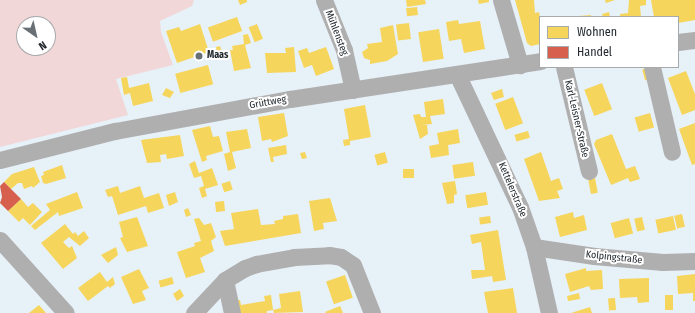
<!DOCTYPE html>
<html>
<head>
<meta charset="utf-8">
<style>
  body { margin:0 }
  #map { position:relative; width:695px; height:313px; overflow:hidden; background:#e7f1f8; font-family:"Fira Sans Condensed",sans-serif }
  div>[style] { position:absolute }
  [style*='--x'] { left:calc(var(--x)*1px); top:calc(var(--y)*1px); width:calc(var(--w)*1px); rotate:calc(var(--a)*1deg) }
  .green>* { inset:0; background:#f2d7d8 }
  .homes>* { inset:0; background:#f6d55c; transform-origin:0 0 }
  .shops>* { inset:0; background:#d6604d }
  .minor>* { height:17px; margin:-8.5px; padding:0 8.5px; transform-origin:8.5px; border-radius:8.5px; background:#b0afb0 }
  .dots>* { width:11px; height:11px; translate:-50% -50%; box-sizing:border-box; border:2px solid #fff; border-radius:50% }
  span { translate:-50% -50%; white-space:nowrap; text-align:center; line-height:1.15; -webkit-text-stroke:4px #fff; paint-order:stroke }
  .street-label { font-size:10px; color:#232a2f }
  .poi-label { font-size:10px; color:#232a2f; font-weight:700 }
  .left { translate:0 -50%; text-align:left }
  .legend { position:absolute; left:539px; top:16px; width:140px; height:52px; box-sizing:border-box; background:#fff; border:1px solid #a7aaac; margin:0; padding:5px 7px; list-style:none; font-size:12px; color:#232a2f }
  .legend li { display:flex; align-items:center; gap:8px; height:20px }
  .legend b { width:20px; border:1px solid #a7aaac }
  .north { position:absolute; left:16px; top:16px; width:40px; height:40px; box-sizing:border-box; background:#fff; border:1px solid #a7aaac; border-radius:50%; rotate:146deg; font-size:11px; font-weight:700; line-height:16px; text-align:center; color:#232a2f }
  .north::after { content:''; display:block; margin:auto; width:14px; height:18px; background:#687075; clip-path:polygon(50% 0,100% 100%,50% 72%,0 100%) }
</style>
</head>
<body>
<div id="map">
  <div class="green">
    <i style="clip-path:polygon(evenodd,0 0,194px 0,192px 6px,160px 21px,161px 32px,173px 65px,116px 79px,128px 115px,0 147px,0 0,24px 24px,48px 24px,48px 48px,24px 48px,24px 24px)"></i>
  </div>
  <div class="homes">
    <i style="clip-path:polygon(238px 0,247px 0,247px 2px,240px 5px)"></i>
    <i style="clip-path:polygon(406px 0,425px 0,426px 4px,407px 7px)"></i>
    <i style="clip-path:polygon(478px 0,489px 0,489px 2px,479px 4px)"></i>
    <i style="clip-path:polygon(515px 0,534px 0,535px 13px,539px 12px,540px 17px,540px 44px,531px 46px,527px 43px)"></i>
    <i style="clip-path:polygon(605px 0,615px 0,606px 3px)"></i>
    <i style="clip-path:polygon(629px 0,646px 0,646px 5px,640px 6px,641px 17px,620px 17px,620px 14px,628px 13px)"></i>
    <i style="clip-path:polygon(651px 0,695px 0,695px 20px,678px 23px,678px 17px,654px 17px)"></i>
    <i style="left:417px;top:7px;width:8px;height:11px;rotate:83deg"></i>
    <i style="clip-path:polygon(609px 12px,610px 17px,603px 17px,602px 14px)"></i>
    <i style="clip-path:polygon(591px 15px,591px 17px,579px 17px,579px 16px)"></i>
    <i style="left:237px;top:17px;width:15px;height:31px;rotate:70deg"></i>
    <i style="clip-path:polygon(458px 20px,459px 24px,480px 21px,485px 49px,464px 53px,461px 39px,449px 41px,446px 22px)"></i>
    <i style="left:409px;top:23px;width:16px;height:13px;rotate:83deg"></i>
    <i style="clip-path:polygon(200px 24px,209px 52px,177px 63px,166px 31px,179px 27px,181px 31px)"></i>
    <i style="left:257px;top:24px;width:16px;height:9px;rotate:68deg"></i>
    <i style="clip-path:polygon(393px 25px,398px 54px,387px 61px,370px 64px,370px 60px,364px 58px,362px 52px,368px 48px,367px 44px,382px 42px,380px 28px)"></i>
    <i style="left:439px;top:29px;width:30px;height:21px;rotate:81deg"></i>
    <i style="clip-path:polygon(248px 34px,251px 43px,245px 45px,251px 68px,234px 71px,230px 50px,233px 50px,232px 46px,244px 44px,243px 35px)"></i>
    <i style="clip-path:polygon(220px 46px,222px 53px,217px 54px,216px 47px)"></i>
    <i style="clip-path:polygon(294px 47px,296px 72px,267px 73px,265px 53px,286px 53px,285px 48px)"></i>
    <i style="clip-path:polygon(326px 47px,334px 69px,316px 76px,312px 65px,304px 68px,298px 51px,307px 48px,309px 53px)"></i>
    <i style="left:208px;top:65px;width:20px;height:34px;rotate:75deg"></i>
    <i style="left:648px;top:68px;width:11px;height:6px;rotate:75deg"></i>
    <i style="clip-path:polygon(686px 71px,695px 94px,695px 110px,682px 115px,668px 78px)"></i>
    <i style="clip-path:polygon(127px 77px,129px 88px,149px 83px,153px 101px,133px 106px,130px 93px,124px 95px,121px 78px)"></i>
    <i style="left:602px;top:83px;width:28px;height:19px;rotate:69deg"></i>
    <i style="clip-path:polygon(166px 88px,174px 92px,170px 98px,162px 95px)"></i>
    <i style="clip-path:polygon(502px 89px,504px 97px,494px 100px,491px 93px)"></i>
    <i style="left:513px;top:97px;width:28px;height:19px;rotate:69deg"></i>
    <i style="clip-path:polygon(443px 99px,445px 114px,430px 116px,432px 124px,422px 125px,427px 125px,428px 134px,420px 139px,413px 115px,420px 114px,421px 117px,426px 117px,424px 102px)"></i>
    <i style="clip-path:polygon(365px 105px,371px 137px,350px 141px,350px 145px,344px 146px,343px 140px,349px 139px,344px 109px)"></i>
    <i style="clip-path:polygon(284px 113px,288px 136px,272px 142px,271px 139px,262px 141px,258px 117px)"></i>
    <i style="left:650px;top:113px;width:15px;height:16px;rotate:74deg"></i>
    <i style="clip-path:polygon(695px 123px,695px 164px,692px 165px,679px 129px)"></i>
    <i style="clip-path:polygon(210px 126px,213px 137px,219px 136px,223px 151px,206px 156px,207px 160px,202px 162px,192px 130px)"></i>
    <i style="clip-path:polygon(247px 129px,251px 148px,232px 152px,236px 168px,228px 171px,224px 154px,230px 152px,226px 132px)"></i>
    <i style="clip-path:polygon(458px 129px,460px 143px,448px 145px,449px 155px,431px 158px,429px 146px,439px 144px,437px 133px)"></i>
    <i style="left:528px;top:131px;width:7px;height:14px;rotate:74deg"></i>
    <i style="clip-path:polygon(612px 134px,626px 169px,635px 166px,640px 179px,630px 182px,628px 178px,611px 185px,594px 144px,596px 140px)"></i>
    <i style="clip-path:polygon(180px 135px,184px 156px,167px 159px,166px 154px,160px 155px,161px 162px,147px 163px,141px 140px)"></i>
    <i style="clip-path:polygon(286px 145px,287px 154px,273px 157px,274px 162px,271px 162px,268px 148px)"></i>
    <i style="clip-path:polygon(305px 152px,307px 158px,302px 159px,300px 153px)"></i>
    <i style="left:385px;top:152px;width:11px;height:11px;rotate:75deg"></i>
    <i style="clip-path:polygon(541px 152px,551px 181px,559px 178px,563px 189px,557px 191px,560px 198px,539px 201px,524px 159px)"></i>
    <i style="clip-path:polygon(195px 161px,199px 173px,212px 168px,218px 185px,205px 189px,207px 196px,202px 198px,199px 188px,204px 186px,201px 176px,194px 178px,189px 164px)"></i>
    <i style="left:473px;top:162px;width:14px;height:21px;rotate:82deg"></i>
    <i style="clip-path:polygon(62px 165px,66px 178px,46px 184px,43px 183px,41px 176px,44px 175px,43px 172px)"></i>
    <i style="clip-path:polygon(34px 167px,40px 182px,33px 188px,32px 186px,24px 189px,22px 183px,18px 183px,11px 189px,4px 182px,12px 174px)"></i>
    <i style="left:403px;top:169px;width:11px;height:9px"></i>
    <i style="left:595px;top:178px;width:15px;height:7px;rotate:79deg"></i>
    <i style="left:230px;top:181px;width:9px;height:9px;rotate:72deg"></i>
    <i style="clip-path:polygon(455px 181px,457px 194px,454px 195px,454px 203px,447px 204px,442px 183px)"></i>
    <i style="clip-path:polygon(118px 186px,120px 193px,140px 186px,144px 198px,159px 193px,164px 208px,148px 213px,146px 206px,118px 215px,112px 196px,108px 197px,105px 190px)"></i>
    <i style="clip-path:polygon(77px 192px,83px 208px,59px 216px,58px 212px,35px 230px,31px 226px,50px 210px,46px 204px)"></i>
    <i style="clip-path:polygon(175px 192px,178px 202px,169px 206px,166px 195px)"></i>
    <i style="left:486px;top:192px;width:13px;height:21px;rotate:81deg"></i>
    <i style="clip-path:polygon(330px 198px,337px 221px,323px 223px,324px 229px,314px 231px,309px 201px)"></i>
    <i style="clip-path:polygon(21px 199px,28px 207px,33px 203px,42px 212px,30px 225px,23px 218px,19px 222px,8px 211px)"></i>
    <i style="left:224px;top:201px;width:10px;height:9px;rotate:84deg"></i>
    <i style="clip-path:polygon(188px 208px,191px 215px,186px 217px,184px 210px)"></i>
    <i style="clip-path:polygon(258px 209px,261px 225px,275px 224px,274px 221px,283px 219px,283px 216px,298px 214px,301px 233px,225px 246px,220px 231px,234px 229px,231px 213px)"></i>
    <i style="clip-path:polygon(573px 212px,574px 218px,584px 215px,587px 230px,560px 237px,555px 217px)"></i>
    <i style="left:682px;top:214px;width:13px;height:8px;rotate:77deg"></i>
    <i style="left:490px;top:216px;width:7px;height:11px;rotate:82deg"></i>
    <i style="left:673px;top:216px;width:14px;height:18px;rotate:78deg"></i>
    <i style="clip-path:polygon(137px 217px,148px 246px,127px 252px,120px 238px,123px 237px,119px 222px)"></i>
    <i style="left:642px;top:217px;width:13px;height:8px;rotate:77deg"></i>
    <i style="clip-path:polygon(199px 218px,204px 225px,211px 223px,216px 237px,211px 241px,214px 251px,200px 258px,205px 272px,186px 278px,177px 252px,195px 246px,194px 243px,201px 241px,194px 219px)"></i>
    <i style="left:629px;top:218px;width:16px;height:19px;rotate:75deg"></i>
    <i style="clip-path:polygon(65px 224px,73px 234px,75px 232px,78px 236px,84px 231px,89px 238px,80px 246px,69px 237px,63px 242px,69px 248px,72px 246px,77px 258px,63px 269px,41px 243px)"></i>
    <i style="clip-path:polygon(498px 230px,506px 280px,493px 282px,492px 276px,472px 279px,471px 270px,485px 270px,481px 242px,472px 244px,470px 235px)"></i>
    <i style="clip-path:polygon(116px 247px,118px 255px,108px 263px,101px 255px)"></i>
    <i style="clip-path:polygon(586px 268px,586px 271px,602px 270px,603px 289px,591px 290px,589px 286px,570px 292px,565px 274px)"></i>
    <i style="clip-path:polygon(139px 269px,149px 288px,142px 291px,146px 300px,133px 304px,121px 277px)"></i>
    <i style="clip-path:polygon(100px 272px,107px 282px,113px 277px,115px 284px,110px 288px,108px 286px,88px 301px,78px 288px)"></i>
    <i style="clip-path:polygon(695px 274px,695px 301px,693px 301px,693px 293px,678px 294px,677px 276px)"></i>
    <i style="left:345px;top:275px;width:24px;height:20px;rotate:71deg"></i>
    <i style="left:172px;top:277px;width:7px;height:14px;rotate:74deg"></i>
    <i style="clip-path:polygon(649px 278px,649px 302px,638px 303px,637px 297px,620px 298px,619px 279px)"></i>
    <i style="clip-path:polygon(513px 288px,517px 313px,488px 313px,484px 292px)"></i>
    <i style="clip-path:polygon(180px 289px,184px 296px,177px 301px,173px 294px)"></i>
    <i style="clip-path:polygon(300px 291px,303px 312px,274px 313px,273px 310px,281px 308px,279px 294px)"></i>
    <i style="clip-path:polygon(579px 293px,580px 299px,568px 301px,567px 296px)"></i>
    <i style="clip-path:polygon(271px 295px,273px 310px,267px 311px,267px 313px,235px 313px,234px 301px,240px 300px,241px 305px,265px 301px,264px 296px)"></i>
    <i style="left:665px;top:295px;width:8px;height:15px"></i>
    <i style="left:615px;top:298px;width:12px;height:7px;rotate:85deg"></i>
    <i style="clip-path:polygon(39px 305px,46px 313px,29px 313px)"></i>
    <i style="clip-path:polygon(340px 306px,343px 313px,326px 313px,325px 312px)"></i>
    <i style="clip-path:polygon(590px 307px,592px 313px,571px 313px)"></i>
  </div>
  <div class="shops">
    <i style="clip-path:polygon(4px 182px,21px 199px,8px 211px,0 203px,2px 197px,0 186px)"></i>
  </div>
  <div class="minor">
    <i style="--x:324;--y:0;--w:54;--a:68.2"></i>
    <i style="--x:344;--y:50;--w:41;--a:77.3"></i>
    <i style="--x:501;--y:0;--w:68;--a:73.7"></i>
    <i style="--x:678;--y:42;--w:17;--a:-7"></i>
    <i style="--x:564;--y:67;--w:107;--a:76.5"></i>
    <i style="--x:652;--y:67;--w:87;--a:76.8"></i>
    <i style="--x:457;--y:74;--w:147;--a:64.7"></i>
    <i style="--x:520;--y:207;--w:42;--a:70.7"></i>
    <i style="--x:534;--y:247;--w:68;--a:77.2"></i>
    <i style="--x:0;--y:160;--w:119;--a:-14.2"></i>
    <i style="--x:115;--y:131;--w:178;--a:-10.4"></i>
    <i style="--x:290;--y:99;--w:253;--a:-8.6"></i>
    <i style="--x:0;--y:240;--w:98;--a:47.9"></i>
    <i style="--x:534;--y:247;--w:61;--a:8.5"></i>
    <i style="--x:594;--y:256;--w:69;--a:5"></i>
    <i style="--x:663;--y:262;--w:32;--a:-2"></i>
    <i style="--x:225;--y:280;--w:34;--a:78"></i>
    <i style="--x:194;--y:313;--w:45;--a:-46.8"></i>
    <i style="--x:225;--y:280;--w:23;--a:-31"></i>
    <i style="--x:245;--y:268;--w:12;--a:-20"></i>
    <i style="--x:256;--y:264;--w:39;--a:-10"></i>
    <i style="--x:294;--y:257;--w:35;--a:-3"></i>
    <i style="--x:329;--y:255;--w:12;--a:9"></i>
    <i style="--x:341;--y:257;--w:14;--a:34"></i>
    <i style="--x:353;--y:265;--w:52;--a:68.4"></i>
  </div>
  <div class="dots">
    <i style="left:199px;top:56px;background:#687075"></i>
  </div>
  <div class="street-label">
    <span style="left:336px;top:33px;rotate:69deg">Mühlensteg</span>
    <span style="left:268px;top:103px;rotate:-10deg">Grüttweg</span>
    <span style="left:576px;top:119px;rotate:77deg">Karl-Leisner-Straße</span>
    <span style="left:512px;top:190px;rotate:67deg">Kettelerstraße</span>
    <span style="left:614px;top:258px;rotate:6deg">Kolpingstraße</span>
  </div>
  <div class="poi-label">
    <span class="left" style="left:207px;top:56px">Maas</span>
  </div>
  <ul class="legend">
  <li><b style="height:11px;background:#f6d55c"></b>Wohnen</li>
  <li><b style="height:11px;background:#d6604d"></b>Handel</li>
  </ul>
  <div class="north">N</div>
</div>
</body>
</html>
